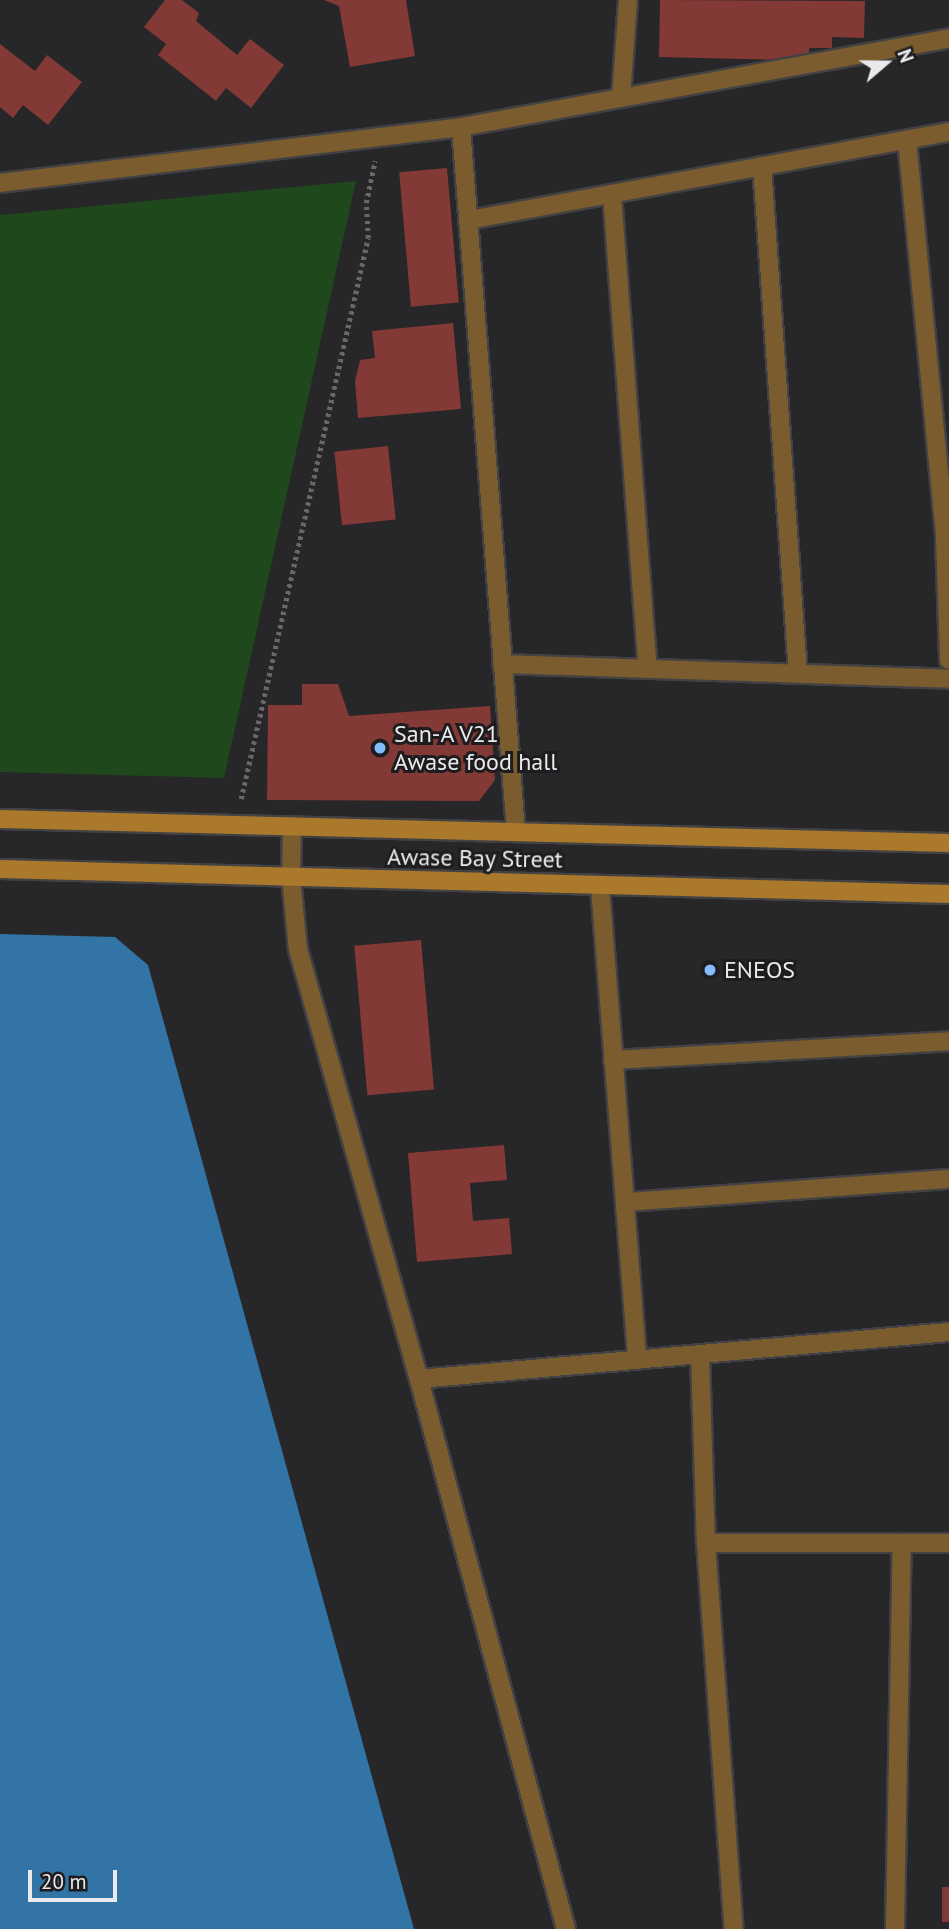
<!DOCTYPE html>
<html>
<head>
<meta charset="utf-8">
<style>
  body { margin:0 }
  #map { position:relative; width:949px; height:1929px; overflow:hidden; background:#272628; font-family:"PT Sans",sans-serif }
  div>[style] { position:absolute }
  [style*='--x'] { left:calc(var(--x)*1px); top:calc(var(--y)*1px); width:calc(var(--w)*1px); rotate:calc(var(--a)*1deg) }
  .green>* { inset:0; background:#1f481d }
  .water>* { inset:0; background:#3174a5 }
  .building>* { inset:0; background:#833935; transform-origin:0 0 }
  .path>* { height:4.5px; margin-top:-2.25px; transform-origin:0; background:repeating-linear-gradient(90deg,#686769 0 3.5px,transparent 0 7px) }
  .roads { filter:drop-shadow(2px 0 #424143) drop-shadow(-2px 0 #424143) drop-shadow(0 2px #424143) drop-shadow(0 -2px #424143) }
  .minor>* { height:18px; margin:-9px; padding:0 9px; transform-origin:9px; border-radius:9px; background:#7b5c2f }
  .tertiary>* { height:18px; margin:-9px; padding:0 9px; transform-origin:9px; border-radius:9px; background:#7b5c2f }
  .secondary>* { height:18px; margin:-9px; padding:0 9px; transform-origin:9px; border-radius:9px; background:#aa792b }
  .dots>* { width:19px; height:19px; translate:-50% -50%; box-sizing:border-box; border:4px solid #1e1c1f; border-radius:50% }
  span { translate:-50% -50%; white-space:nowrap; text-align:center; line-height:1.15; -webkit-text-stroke:6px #1e1c1f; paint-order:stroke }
  .poi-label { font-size:24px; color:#eae9eb }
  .left { translate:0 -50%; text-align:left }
  .street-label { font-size:24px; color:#eae9eb }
  .north { position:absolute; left:851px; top:28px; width:70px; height:70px; -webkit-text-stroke:5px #1e1c1f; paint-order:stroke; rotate:70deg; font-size:19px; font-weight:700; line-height:28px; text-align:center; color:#eae9eb }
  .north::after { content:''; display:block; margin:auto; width:24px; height:32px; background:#eae9eb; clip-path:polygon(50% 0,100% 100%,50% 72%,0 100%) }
  .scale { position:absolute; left:28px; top:1870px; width:89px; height:32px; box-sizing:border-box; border:4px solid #eae9eb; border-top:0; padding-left:9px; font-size:21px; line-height:24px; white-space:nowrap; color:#eae9eb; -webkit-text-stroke:5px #1e1c1f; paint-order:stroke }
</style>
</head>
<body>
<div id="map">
  <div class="green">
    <i style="clip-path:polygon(356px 181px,224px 778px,0 772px,0 215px)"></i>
  </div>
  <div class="water">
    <i style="clip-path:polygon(0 934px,115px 937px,148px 965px,414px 1929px,0 1929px)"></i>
  </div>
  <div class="building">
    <i style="clip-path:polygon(165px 0,182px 0,199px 13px,196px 21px,237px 55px,250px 39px,284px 65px,251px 108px,226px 88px,216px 101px,158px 55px,166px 44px,144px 27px)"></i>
    <i style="clip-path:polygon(324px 0,406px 0,415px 56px,350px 67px,339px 6px)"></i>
    <i style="clip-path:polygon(660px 0,865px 1px,864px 38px,832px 37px,832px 48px,809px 48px,809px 57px,787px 56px,787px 60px,659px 57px)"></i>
    <i style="clip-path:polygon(0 44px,35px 71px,47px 55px,82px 82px,48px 125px,23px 105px,13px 118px,0 107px)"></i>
    <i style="left:447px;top:168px;width:135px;height:48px;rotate:85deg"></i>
    <i style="clip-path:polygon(453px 323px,461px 409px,358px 418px,355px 381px,360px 360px,375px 358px,372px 331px)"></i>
    <i style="left:388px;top:446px;width:74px;height:54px;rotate:84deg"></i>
    <i style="clip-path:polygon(302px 684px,338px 684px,349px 716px,490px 706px,495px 780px,479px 801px,267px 800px,268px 705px,302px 705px)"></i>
    <i style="left:421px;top:940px;width:150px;height:67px;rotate:85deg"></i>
    <i style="clip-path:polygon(504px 1145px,507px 1180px,470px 1183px,473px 1221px,509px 1218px,512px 1254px,417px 1262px,408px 1153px)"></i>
    <i style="left:942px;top:1887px;width:7px;height:35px"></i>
  </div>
  <div class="path">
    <i style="--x:241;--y:799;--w:575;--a:-77.24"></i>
    <i style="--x:368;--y:238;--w:35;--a:-93"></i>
    <i style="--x:366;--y:203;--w:43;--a:-77.9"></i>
  </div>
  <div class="roads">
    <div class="minor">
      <i style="--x:621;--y:98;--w:98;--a:-85.9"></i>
      <i style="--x:461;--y:127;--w:707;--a:85.54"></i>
      <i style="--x:907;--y:140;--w:399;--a:84.5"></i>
      <i style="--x:945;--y:537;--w:123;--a:88.1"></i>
      <i style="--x:762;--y:166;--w:508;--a:85.94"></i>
      <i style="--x:0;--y:183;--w:464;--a:-6.9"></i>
      <i style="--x:461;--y:127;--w:496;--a:-10.3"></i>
      <i style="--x:612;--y:194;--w:475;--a:85.7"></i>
      <i style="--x:469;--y:220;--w:488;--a:-10.4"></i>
      <i style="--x:502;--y:664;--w:447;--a:1.9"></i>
      <i style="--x:600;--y:886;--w:475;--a:85.5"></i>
      <i style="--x:613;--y:1060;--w:337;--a:-3.2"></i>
      <i style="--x:627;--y:1202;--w:323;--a:-4.1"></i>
      <i style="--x:700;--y:1354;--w:189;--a:88.2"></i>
      <i style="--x:706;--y:1543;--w:387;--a:85.9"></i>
      <i style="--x:419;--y:1379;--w:532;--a:-5.07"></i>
      <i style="--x:706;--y:1543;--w:243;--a:0"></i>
      <i style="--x:895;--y:1929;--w:386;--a:-89"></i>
    </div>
    <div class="tertiary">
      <i style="--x:292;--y:826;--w:52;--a:91.1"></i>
      <i style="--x:291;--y:878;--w:71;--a:84.4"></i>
      <i style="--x:298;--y:949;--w:447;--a:74.3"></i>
      <i style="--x:419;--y:1379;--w:569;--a:75.04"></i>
    </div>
    <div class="secondary">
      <i style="--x:0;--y:819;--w:949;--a:1.45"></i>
      <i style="--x:0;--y:869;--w:949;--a:1.51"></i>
    </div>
  </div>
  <div class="dots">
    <i style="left:380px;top:748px;background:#82bcfa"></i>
    <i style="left:710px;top:970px;background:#82bcfa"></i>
  </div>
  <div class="poi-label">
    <span class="left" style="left:394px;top:748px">San-A V21<br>Awase food hall</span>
    <span class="left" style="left:724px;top:970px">ENEOS</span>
  </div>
  <div class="street-label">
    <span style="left:475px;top:858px;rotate:1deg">Awase Bay Street</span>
  </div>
  <div class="north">N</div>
  <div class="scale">20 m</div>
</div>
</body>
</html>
